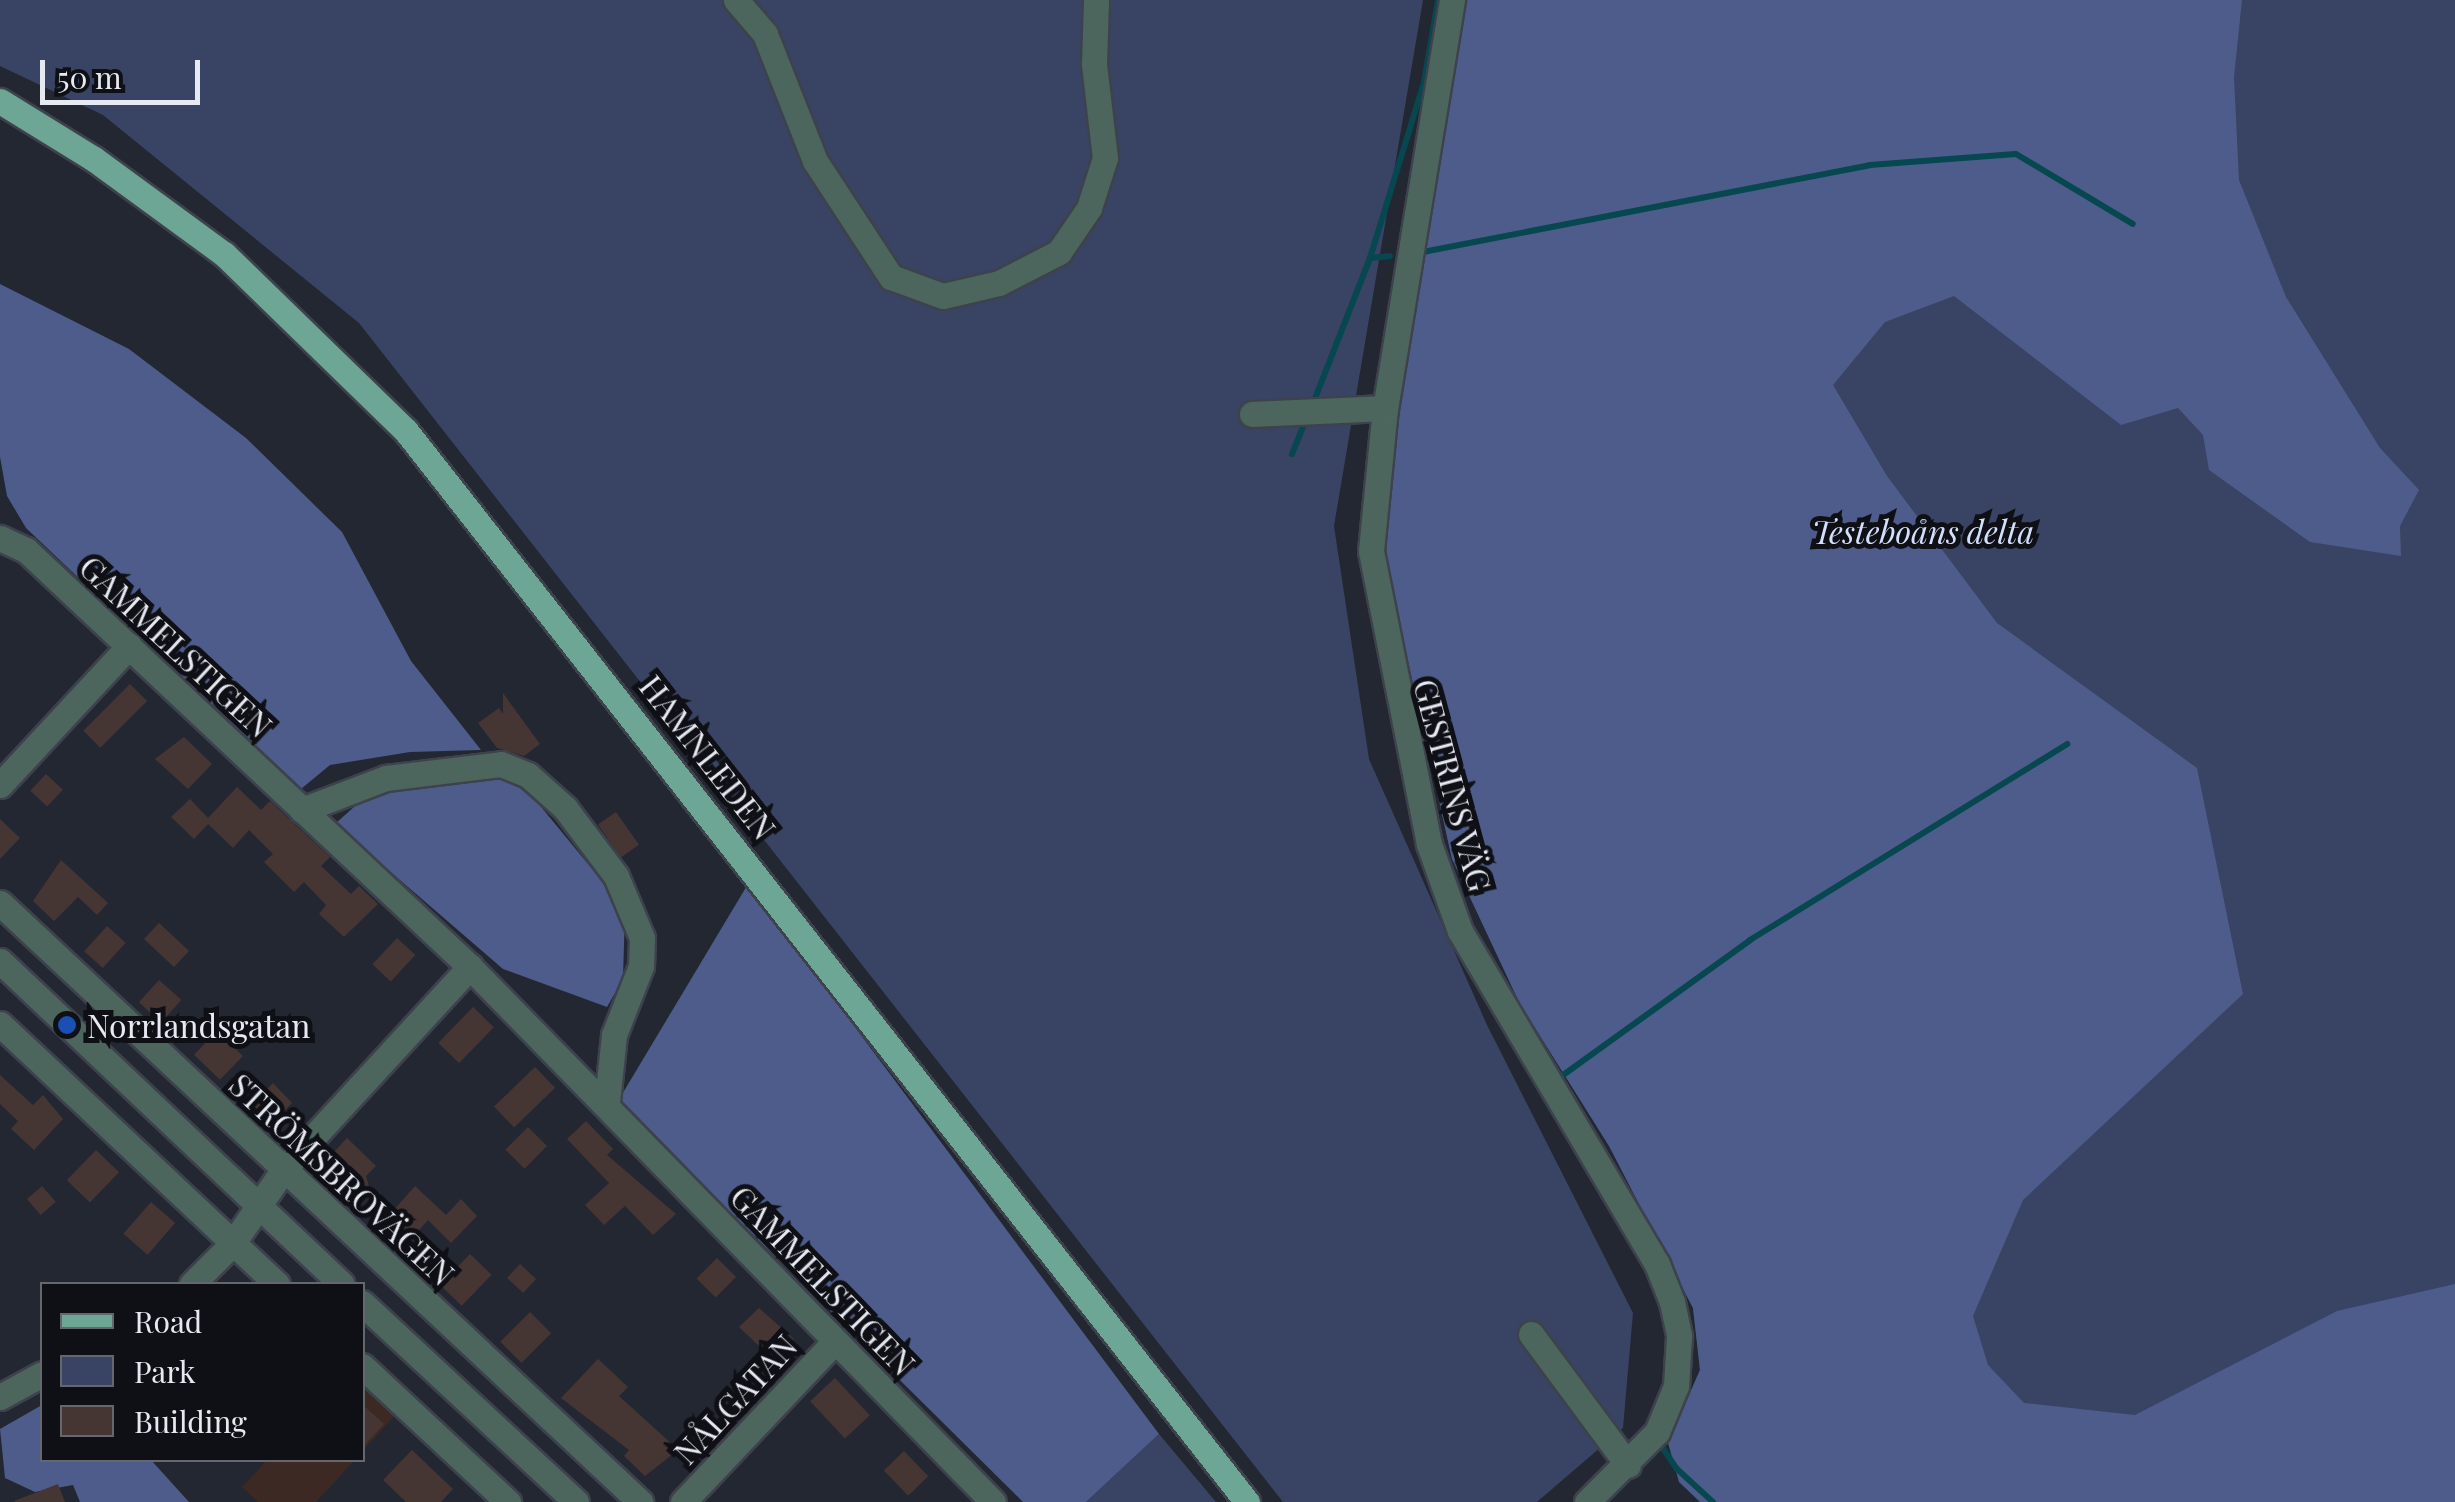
<!DOCTYPE html>
<html>
<head>
<meta charset="utf-8">
<style>
  body { margin:0 }
  #map { position:relative; width:2455px; height:1502px; overflow:hidden; background:#222732; font-family:"Playfair Display",serif }
  div>[style] { position:absolute }
  [style*='--x'] { left:calc(var(--x)*1px); top:calc(var(--y)*1px); width:calc(var(--w)*1px); rotate:calc(var(--a)*1deg) }
  .education>* { inset:0; background:#3c2924 }
  .green>* { inset:0; background:#394363 }
  .forest>* { inset:0; background:#4d5c8a }
  .stream>* { height:6px; margin:-3px; padding:0 3px; transform-origin:3px; border-radius:3px; background:#064750 }
  .building>* { inset:0; background:#453634; transform-origin:0 0 }
  .roads { filter:drop-shadow(2px 0 #3d424d) drop-shadow(-2px 0 #3d424d) drop-shadow(0 2px #3d424d) drop-shadow(0 -2px #3d424d) }
  .minor>* { height:25px; margin:-12.5px; padding:0 12.5px; transform-origin:12.5px; border-radius:12.5px; background:#4c665e }
  .major>* { height:25px; margin:-12.5px; padding:0 12.5px; transform-origin:12.5px; border-radius:12.5px; background:#6da695 }
  .dots>* { width:28px; height:28px; translate:-50% -50%; box-sizing:border-box; border:5px solid #0e1015; border-radius:50% }
  span { translate:-50% -50%; white-space:nowrap; text-align:center; line-height:1.15; -webkit-text-stroke:10px #0e1015; paint-order:stroke }
  .park-label { font-size:32px; color:#d4dffd; font-style:italic }
  .street-label { font-size:32px; color:#e6e9f1 }
  .poi-label { font-size:32px; color:#e6e9f1 }
  .left { translate:0 -50%; text-align:left }
  .legend { position:absolute; left:40px; top:1282px; width:325px; height:180px; box-sizing:border-box; background:#0e1015; border:2px solid #64676d; margin:0; padding:12px 18px; list-style:none; font-size:30px; color:#e6e9f1 }
  .legend li { display:flex; align-items:center; gap:20px; height:50px }
  .legend b { width:50px; border:2px solid #64676d }
  .scale { position:absolute; left:40px; top:60px; width:160px; height:45px; box-sizing:border-box; border:5px solid #e6e9f1; border-top:0; padding-left:12px; font-size:30px; line-height:35px; white-space:nowrap; color:#e6e9f1; -webkit-text-stroke:8px #0e1015; paint-order:stroke }
</style>
</head>
<body>
<div id="map">
  <div class="education">
    <i style="clip-path:polygon(362px 1380px,398px 1412px,363px 1451px,362px 1451px)"></i>
    <i style="clip-path:polygon(267px 1460px,355px 1460px,316px 1502px,258px 1502px,242px 1487px)"></i>
  </div>
  <div class="green">
    <i style="clip-path:polygon(0 0,1423px 0,1334px 526px,1369px 759px,1487px 1025px,1633px 1313px,1623px 1428px,1537px 1502px,1283px 1502px,359px 323px,103px 115px,0 66px)"></i>
    <i style="clip-path:polygon(1465px 0,2455px 0,2455px 1502px,1668px 1443px,1700px 1370px,1693px 1308px,1609px 1146px,1520px 1004px,1452px 859px,1384px 553px,1424px 210px)"></i>
    <i style="clip-path:polygon(1159px 1434px,1216px 1502px,1086px 1502px)"></i>
  </div>
  <div class="forest">
    <i style="clip-path:polygon(1465px 0,2242px 0,2234px 77px,2239px 180px,2286px 297px,2380px 448px,2419px 490px,2400px 526px,2401px 556px,2310px 542px,2209px 470px,2203px 435px,2178px 408px,2121px 425px,1954px 296px,1885px 322px,1833px 385px,1887px 476px,1997px 623px,2197px 768px,2243px 994px,2023px 1200px,1973px 1316px,1988px 1365px,2024px 1403px,2135px 1415px,2337px 1311px,2455px 1284px,2455px 1502px,1700px 1502px,1679px 1482px,1668px 1443px,1700px 1370px,1693px 1308px,1609px 1146px,1520px 1004px,1452px 859px,1384px 553px,1393px 421px)"></i>
    <i style="clip-path:polygon(0 284px,129px 349px,246px 438px,342px 532px,411px 661px,481px 750px,410px 752px,330px 765px,301px 789px,26px 528px,7px 496px,0 457px)"></i>
    <i style="clip-path:polygon(426px 779px,519px 780px,625px 909px,623px 979px,607px 1007px,503px 969px,335px 824px,375px 788px)"></i>
    <i style="clip-path:polygon(748px 884px,1159px 1434px,1086px 1502px,1023px 1502px,618px 1101px)"></i>
    <i style="clip-path:polygon(42px 1405px,42px 1460px,151px 1460px,189px 1502px,80px 1502px,73px 1485px,35px 1492px,5px 1478px,0 1429px)"></i>
  </div>
  <div class="stream">
    <i style="--x:1423;--y:252;--w:455;--a:-11"></i>
    <i style="--x:1870;--y:165;--w:146;--a:-4.3"></i>
    <i style="--x:2016;--y:154;--w:136;--a:30.9"></i>
    <i style="--x:1370;--y:258;--w:20;--a:-6"></i>
    <i style="--x:1314;--y:401;--w:154;--a:-68.6"></i>
    <i style="--x:1370;--y:258;--w:184;--a:-72.9"></i>
    <i style="--x:1424;--y:82;--w:83;--a:-80.3"></i>
    <i style="--x:1292;--y:454;--w:35;--a:-68"></i>
    <i style="--x:1559;--y:1078;--w:236;--a:-35.8"></i>
    <i style="--x:1750;--y:940;--w:373;--a:-31.7"></i>
    <i style="--x:1667;--y:1435;--w:13;--a:113"></i>
    <i style="--x:1662;--y:1447;--w:27;--a:56"></i>
    <i style="--x:1677;--y:1469;--w:49;--a:42.5"></i>
  </div>
  <div class="building">
    <i style="left:130px;top:684px;width:24px;height:66px;rotate:45deg"></i>
    <i style="clip-path:polygon(503px 693px,540px 744px,524px 756px,497px 748px,478px 723px,499px 708px,503px 714px)"></i>
    <i style="clip-path:polygon(184px 737px,212px 764px,188px 789px,155px 759px)"></i>
    <i style="left:46px;top:774px;width:23px;height:23px;rotate:43deg"></i>
    <i style="clip-path:polygon(237px 787px,261px 810px,270px 801px,330px 857px,321px 866px,351px 894px,359px 886px,378px 904px,344px 937px,319px 914px,326px 905px,304px 882px,294px 892px,264px 862px,273px 854px,249px 830px,233px 848px,208px 824px,194px 839px,171px 817px,190px 799px,208px 818px)"></i>
    <i style="left:616px;top:812px;width:40px;height:22px;rotate:55deg"></i>
    <i style="clip-path:polygon(0 819px,20px 838px,0 859px)"></i>
    <i style="clip-path:polygon(61px 860px,108px 903px,97px 915px,78px 897px,54px 921px,33px 901px)"></i>
    <i style="left:159px;top:923px;width:41px;height:22px;rotate:43deg"></i>
    <i style="left:107px;top:926px;width:25px;height:34px;rotate:42deg"></i>
    <i style="left:397px;top:938px;width:25px;height:36px;rotate:43deg"></i>
    <i style="left:159px;top:980px;width:30px;height:30px;rotate:42deg"></i>
    <i style="left:473px;top:1007px;width:29px;height:50px;rotate:44deg"></i>
    <i style="left:217px;top:1031px;width:36px;height:33px;rotate:44deg"></i>
    <i style="left:535px;top:1067px;width:29px;height:57px;rotate:46deg"></i>
    <i style="clip-path:polygon(0 1075px,33px 1105px,43px 1095px,63px 1119px,34px 1150px,11px 1129px,18px 1121px,0 1104px)"></i>
    <i style="clip-path:polygon(273px 1083px,292px 1103px,283px 1112px,291px 1120px,278px 1133px,251px 1106px)"></i>
    <i style="clip-path:polygon(586px 1121px,613px 1149px,607px 1155px,676px 1214px,653px 1235px,625px 1206px,604px 1225px,585px 1205px,609px 1183px,567px 1139px)"></i>
    <i style="left:528px;top:1127px;width:27px;height:32px;rotate:45deg"></i>
    <i style="clip-path:polygon(347px 1138px,376px 1166px,366px 1176px,369px 1186px,354px 1202px,318px 1169px)"></i>
    <i style="left:96px;top:1150px;width:32px;height:42px;rotate:44deg"></i>
    <i style="left:42px;top:1186px;width:21px;height:20px;rotate:49deg"></i>
    <i style="clip-path:polygon(415px 1186px,446px 1215px,461px 1199px,477px 1216px,451px 1243px,428px 1220px,402px 1249px,379px 1227px)"></i>
    <i style="left:151px;top:1202px;width:32px;height:42px;rotate:41deg"></i>
    <i style="left:470px;top:1254px;width:30px;height:43px;rotate:44deg"></i>
    <i style="left:717px;top:1258px;width:27px;height:29px;rotate:45deg"></i>
    <i style="left:520px;top:1264px;width:22px;height:19px;rotate:43deg"></i>
    <i style="clip-path:polygon(759px 1308px,794px 1339px,789px 1343px,796px 1350px,780px 1366px,739px 1327px)"></i>
    <i style="left:530px;top:1312px;width:30px;height:42px;rotate:45deg"></i>
    <i style="clip-path:polygon(598px 1359px,628px 1387px,619px 1396px,673px 1445px,686px 1431px,706px 1450px,692px 1464px,678px 1450px,645px 1476px,624px 1456px,629px 1450px,561px 1398px)"></i>
    <i style="left:835px;top:1378px;width:51px;height:34px;rotate:47deg"></i>
    <i style="clip-path:polygon(362px 1404px,384px 1424px,362px 1448px)"></i>
    <i style="clip-path:polygon(412px 1450px,453px 1489px,441px 1502px,406px 1502px,383px 1480px)"></i>
    <i style="left:904px;top:1451px;width:35px;height:28px;rotate:46deg"></i>
    <i style="clip-path:polygon(58px 1484px,65px 1502px,15px 1502px,14px 1501px)"></i>
  </div>
  <div class="roads">
    <div class="minor">
      <i style="--x:736;--y:0;--w:45;--a:49.5"></i>
      <i style="--x:765;--y:34;--w:136;--a:68.5"></i>
      <i style="--x:815;--y:161;--w:139;--a:56.8"></i>
      <i style="--x:891;--y:277;--w:55;--a:20.1"></i>
      <i style="--x:943;--y:296;--w:57;--a:-13.1"></i>
      <i style="--x:999;--y:283;--w:68;--a:-27.3"></i>
      <i style="--x:1059;--y:252;--w:53;--a:-55.7"></i>
      <i style="--x:1089;--y:208;--w:52;--a:-72.3"></i>
      <i style="--x:1105;--y:158;--w:95;--a:-96.7"></i>
      <i style="--x:1094;--y:64;--w:64;--a:-88.2"></i>
      <i style="--x:1452;--y:0;--w:413;--a:99.3"></i>
      <i style="--x:1385;--y:408;--w:144;--a:95.6"></i>
      <i style="--x:1371;--y:551;--w:299;--a:78.8"></i>
      <i style="--x:1429;--y:844;--w:92;--a:70.4"></i>
      <i style="--x:1460;--y:931;--w:387;--a:59.4"></i>
      <i style="--x:1657;--y:1264;--w:41;--a:68.5"></i>
      <i style="--x:1672;--y:1302;--w:35;--a:78"></i>
      <i style="--x:1679;--y:1336;--w:50;--a:93.4"></i>
      <i style="--x:1676;--y:1386;--w:50;--a:112.4"></i>
      <i style="--x:1657;--y:1432;--w:99;--a:135"></i>
      <i style="--x:1252;--y:414;--w:133;--a:-2.6"></i>
      <i style="--x:0;--y:538;--w:29;--a:25"></i>
      <i style="--x:26;--y:550;--w:609;--a:43.2"></i>
      <i style="--x:470;--y:967;--w:748;--a:45.65"></i>
      <i style="--x:0;--y:785;--w:190;--a:-47.1"></i>
      <i style="--x:302;--y:810;--w:90;--a:-20.9"></i>
      <i style="--x:386;--y:778;--w:116;--a:-6.9"></i>
      <i style="--x:501;--y:764;--w:29;--a:22"></i>
      <i style="--x:528;--y:775;--w:50;--a:41.7"></i>
      <i style="--x:565;--y:808;--w:85;--a:53.1"></i>
      <i style="--x:616;--y:876;--w:67;--a:67.2"></i>
      <i style="--x:642;--y:938;--w:28;--a:92"></i>
      <i style="--x:641;--y:966;--w:74;--a:111.4"></i>
      <i style="--x:614;--y:1035;--w:67;--a:96"></i>
      <i style="--x:0;--y:903;--w:877;--a:43.1"></i>
      <i style="--x:0;--y:961;--w:470;--a:43.4"></i>
      <i style="--x:0;--y:1024;--w:380;--a:43.2"></i>
      <i style="--x:192;--y:1284;--w:58;--a:-45"></i>
      <i style="--x:233;--y:1243;--w:90;--a:-55.4"></i>
      <i style="--x:284;--y:1169;--w:275;--a:-47.4"></i>
      <i style="--x:362;--y:1303;--w:292;--a:42.9"></i>
      <i style="--x:1531;--y:1334;--w:163;--a:53.5"></i>
      <i style="--x:362;--y:1366;--w:200;--a:43"></i>
      <i style="--x:0;--y:1397;--w:48;--a:-28.7"></i>
      <i style="--x:683;--y:1502;--w:221;--a:-46.6"></i>
    </div>
    <div class="major">
      <i style="--x:0;--y:101;--w:110;--a:31.7"></i>
      <i style="--x:94;--y:159;--w:161;--a:36.2"></i>
      <i style="--x:224;--y:254;--w:254;--a:44.2"></i>
      <i style="--x:406;--y:431;--w:1362;--a:51.86"></i>
    </div>
  </div>
  <div class="dots">
    <i style="left:67px;top:1025px;background:#1a4fb4"></i>
  </div>
  <div class="park-label">
    <span style="left:1923px;top:531px">Testeboåns delta</span>
  </div>
  <div class="street-label">
    <span style="left:176px;top:646px;rotate:43deg">GAMMELSTIGEN</span>
    <span style="left:708px;top:757px;rotate:52deg">HAMNLEDEN</span>
    <span style="left:1453px;top:785px;rotate:75deg">GESTRINS VÄG</span>
    <span style="left:342px;top:1179px;rotate:43deg">STRÖMSBROVÄGEN</span>
    <span style="left:823px;top:1280px;rotate:46deg">GAMMELSTIGEN</span>
    <span style="left:735px;top:1399px;rotate:-47deg">NÅLGATAN</span>
  </div>
  <div class="poi-label">
    <span class="left" style="left:87px;top:1025px">Norrlandsgatan</span>
  </div>
  <ul class="legend">
  <li><b style="height:12px;background:#6da695"></b>Road</li>
  <li><b style="height:28px;background:#394363"></b>Park</li>
  <li><b style="height:28px;background:#453634"></b>Building</li>
  </ul>
  <div class="scale">50 m</div>
</div>
</body>
</html>
